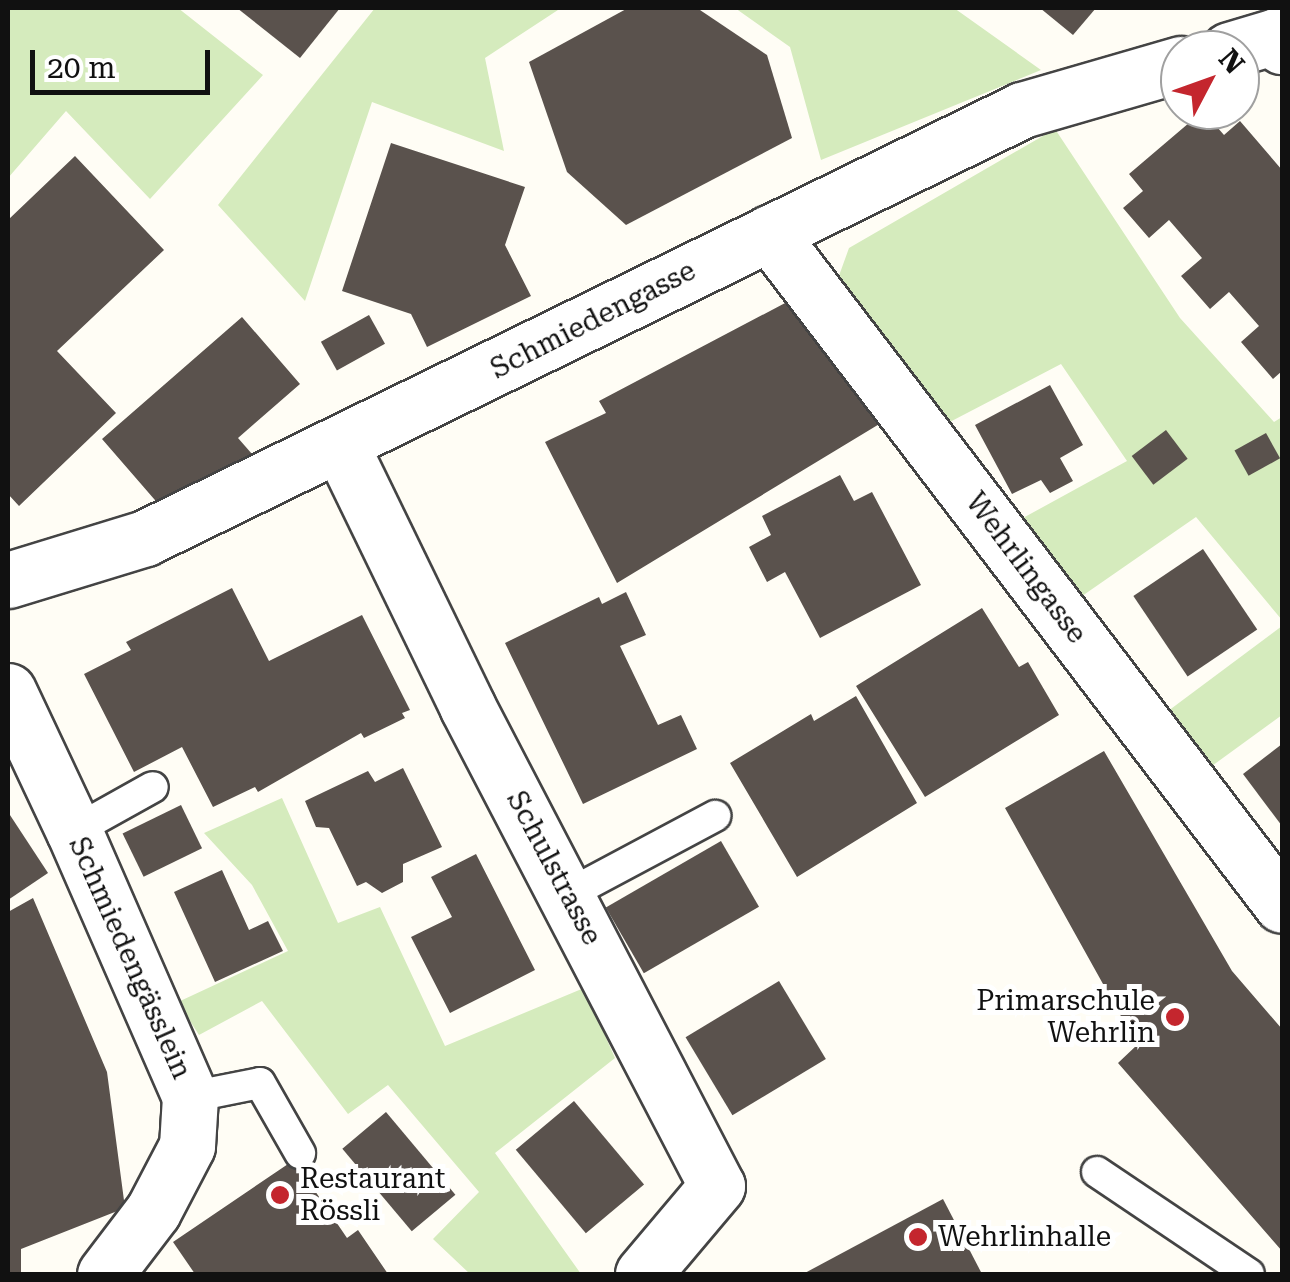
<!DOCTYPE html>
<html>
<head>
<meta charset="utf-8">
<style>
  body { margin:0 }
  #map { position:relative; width:1290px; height:1282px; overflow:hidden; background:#fffdf5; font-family:"Roboto Serif",serif }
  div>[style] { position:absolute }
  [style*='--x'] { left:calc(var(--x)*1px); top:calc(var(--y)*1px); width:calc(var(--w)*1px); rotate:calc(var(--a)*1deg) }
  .green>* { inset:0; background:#d5ebbd }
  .building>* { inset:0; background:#5a524d; transform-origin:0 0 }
  .roads { filter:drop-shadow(2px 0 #444) drop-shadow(-2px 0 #444) drop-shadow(0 2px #444) drop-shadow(0 -2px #444) }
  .service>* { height:30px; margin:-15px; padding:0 15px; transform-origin:15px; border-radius:15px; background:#fff }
  .minor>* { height:55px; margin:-27.5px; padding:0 27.5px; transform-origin:27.5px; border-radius:27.5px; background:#fff }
  .dots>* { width:28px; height:28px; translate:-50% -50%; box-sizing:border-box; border:5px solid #fff; border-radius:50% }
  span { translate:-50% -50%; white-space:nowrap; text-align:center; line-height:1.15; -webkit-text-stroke:10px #fff; paint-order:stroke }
  .street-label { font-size:28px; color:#111 }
  .poi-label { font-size:28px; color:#111 }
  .right { translate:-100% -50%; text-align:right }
  .left { translate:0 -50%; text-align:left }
  .frame { position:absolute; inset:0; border:10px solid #111; pointer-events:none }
  .north { position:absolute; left:1160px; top:30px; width:100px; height:100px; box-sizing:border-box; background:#fff; border:2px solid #a0a0a0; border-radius:50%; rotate:49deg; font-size:28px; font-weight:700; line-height:40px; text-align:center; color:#111 }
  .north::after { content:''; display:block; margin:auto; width:35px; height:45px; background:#c4262e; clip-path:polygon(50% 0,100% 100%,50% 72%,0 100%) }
  .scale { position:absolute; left:30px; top:50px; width:180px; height:45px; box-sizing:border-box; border:5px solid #111; border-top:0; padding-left:12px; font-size:30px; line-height:35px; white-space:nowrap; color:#111; -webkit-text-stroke:8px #fff; paint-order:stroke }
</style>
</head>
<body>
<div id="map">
  <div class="green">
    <i style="clip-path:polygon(8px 8px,178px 8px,263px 75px,150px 199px,66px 111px,8px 178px)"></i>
    <i style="clip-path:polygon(375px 8px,561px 8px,485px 58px,504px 151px,372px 102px,305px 301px,218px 205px)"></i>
    <i style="clip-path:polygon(735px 8px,954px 8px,1041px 70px,821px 160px,790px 47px)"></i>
    <i style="clip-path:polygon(1055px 129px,1180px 318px,1274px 422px,1282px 417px,1282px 620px,1196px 517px,1072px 603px,1012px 524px,1127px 461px,1061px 364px,944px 425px,836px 284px,849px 248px)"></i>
    <i style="clip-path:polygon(1282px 626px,1282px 715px,1205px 771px,1160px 717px)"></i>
    <i style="clip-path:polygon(282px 798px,338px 923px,380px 907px,445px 1046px,584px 988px,615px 1058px,495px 1153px,581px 1274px,470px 1274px,433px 1239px,479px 1192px,388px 1085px,348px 1114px,262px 1001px,199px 1035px,178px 1002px,288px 951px,252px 885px,204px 833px)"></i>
  </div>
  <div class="building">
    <i style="clip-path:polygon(237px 8px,340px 8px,300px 58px)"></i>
    <i style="clip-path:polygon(628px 8px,697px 8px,767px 55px,792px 138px,626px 225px,567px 172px,529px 62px)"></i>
    <i style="clip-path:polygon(1040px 8px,1096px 8px,1073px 35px)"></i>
    <i style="clip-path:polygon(1203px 111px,1224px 135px,1240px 121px,1282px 170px,1282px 371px,1273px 379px,1241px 342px,1259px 326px,1229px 292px,1210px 309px,1181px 276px,1202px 258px,1169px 220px,1149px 238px,1123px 208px,1143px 191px,1129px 174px)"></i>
    <i style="clip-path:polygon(391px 143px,525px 187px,505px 245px,531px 296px,427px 347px,411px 314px,342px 291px)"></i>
    <i style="clip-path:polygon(75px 156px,164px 250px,57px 351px,116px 413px,19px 506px,8px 494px,8px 220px)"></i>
    <i style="clip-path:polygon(787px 302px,881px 423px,617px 583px,545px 442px,606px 413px,599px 401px)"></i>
    <i style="left:369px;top:315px;width:33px;height:55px;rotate:61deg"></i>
    <i style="clip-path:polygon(242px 317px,300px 384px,238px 438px,252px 454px,174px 522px,102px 439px)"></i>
    <i style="clip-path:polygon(1050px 385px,1083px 445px,1060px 458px,1073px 481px,1050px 493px,1041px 480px,1012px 494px,975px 425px)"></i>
    <i style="left:1166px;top:430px;width:36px;height:43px;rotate:53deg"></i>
    <i style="left:1266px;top:433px;width:29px;height:36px;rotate:61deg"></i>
    <i style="clip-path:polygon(840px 475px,854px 501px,872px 492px,921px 585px,820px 638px,785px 572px,767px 582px,749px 547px,771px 535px,762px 516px)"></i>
    <i style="left:1203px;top:549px;width:97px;height:84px;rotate:56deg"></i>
    <i style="clip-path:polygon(232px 588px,269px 661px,362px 615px,410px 710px,402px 713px,405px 718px,364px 738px,361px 733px,258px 792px,255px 787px,213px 807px,182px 747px,134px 772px,84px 674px,131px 650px,126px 642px)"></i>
    <i style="clip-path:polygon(626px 592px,646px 635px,620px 646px,658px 725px,681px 715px,697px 749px,583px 804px,505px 643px,599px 597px,602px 604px)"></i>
    <i style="clip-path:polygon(982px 608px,1019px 667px,1028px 662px,1059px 715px,925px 797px,856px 686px)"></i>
    <i style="clip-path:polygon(856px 696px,917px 803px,797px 877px,730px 763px,811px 714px,814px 721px)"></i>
    <i style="clip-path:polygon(1282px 744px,1282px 826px,1243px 774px)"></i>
    <i style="clip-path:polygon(1104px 751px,1232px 971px,1282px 1029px,1282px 1251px,1118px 1063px,1137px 1045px,1005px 808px)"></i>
    <i style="clip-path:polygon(403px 768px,442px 847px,403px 864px,403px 882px,382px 893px,366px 882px,357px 886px,329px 828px,316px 827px,305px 801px,368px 771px,375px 782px)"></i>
    <i style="left:181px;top:805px;width:48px;height:65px;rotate:64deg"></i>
    <i style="clip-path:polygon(8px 812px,48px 873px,8px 900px)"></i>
    <i style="left:721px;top:841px;width:76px;height:133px;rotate:60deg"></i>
    <i style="clip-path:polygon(476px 854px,535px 970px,450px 1013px,411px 937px,452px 917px,431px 877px)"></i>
    <i style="clip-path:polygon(222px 870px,249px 930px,268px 921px,283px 951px,215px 982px,174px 892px)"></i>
    <i style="clip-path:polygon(33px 898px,107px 1072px,125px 1208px,21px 1249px,21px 1274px,8px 1274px,8px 912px)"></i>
    <i style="left:779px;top:981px;width:91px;height:109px;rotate:59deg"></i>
    <i style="left:574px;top:1101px;width:109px;height:76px;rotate:50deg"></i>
    <i style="left:386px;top:1112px;width:108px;height:57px;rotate:50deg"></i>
    <i style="clip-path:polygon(294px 1160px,347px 1238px,358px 1230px,388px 1274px,195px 1274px,173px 1242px)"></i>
    <i style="clip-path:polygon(943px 1199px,982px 1274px,803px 1274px)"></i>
  </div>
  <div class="roads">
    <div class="service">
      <i style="--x:74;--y:831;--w:90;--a:-29.1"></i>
      <i style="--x:569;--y:894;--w:166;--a:-28.1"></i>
      <i style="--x:190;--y:1097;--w:71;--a:-11.3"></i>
      <i style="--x:260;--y:1083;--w:81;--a:60.3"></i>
      <i style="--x:1097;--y:1172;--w:183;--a:33.9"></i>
    </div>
    <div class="minor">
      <i style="--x:1229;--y:50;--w:49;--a:-16.6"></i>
      <i style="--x:1276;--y:36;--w:12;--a:59"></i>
      <i style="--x:769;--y:233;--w:845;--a:52.64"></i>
      <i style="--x:341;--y:446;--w:289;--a:64.1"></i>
      <i style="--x:467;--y:706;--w:541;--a:62.49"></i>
      <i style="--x:717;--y:1186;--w:115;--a:130.1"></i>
      <i style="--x:8;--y:580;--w:143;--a:-17"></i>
      <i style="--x:145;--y:538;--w:976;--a:-26.01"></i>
      <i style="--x:1022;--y:110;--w:165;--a:-16.2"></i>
      <i style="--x:8;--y:691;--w:155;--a:64.8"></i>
      <i style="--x:74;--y:831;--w:290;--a:66.4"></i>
      <i style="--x:190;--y:1097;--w:49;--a:93.5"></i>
      <i style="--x:187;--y:1146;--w:73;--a:117.6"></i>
      <i style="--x:153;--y:1211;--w:79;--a:127.3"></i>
    </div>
  </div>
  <div class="dots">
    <i style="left:1175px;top:1017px;background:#c4262e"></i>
    <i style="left:280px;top:1195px;background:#c4262e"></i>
    <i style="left:918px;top:1237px;background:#c4262e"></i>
  </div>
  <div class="street-label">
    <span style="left:593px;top:320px;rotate:-27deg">Schmiedengasse</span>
    <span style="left:1026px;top:568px;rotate:53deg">Wehrlingasse</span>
    <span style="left:554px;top:868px;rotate:62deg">Schulstrasse</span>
    <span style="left:130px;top:958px;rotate:66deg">Schmiedengässlein</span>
  </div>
  <div class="poi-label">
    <span class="right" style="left:1155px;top:1017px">Primarschule<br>Wehrlin</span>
    <span class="left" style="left:300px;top:1195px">Restaurant<br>Rössli</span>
    <span class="left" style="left:938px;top:1237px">Wehrlinhalle</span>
  </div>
  <div class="frame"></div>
  <div class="north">N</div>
  <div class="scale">20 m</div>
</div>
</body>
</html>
